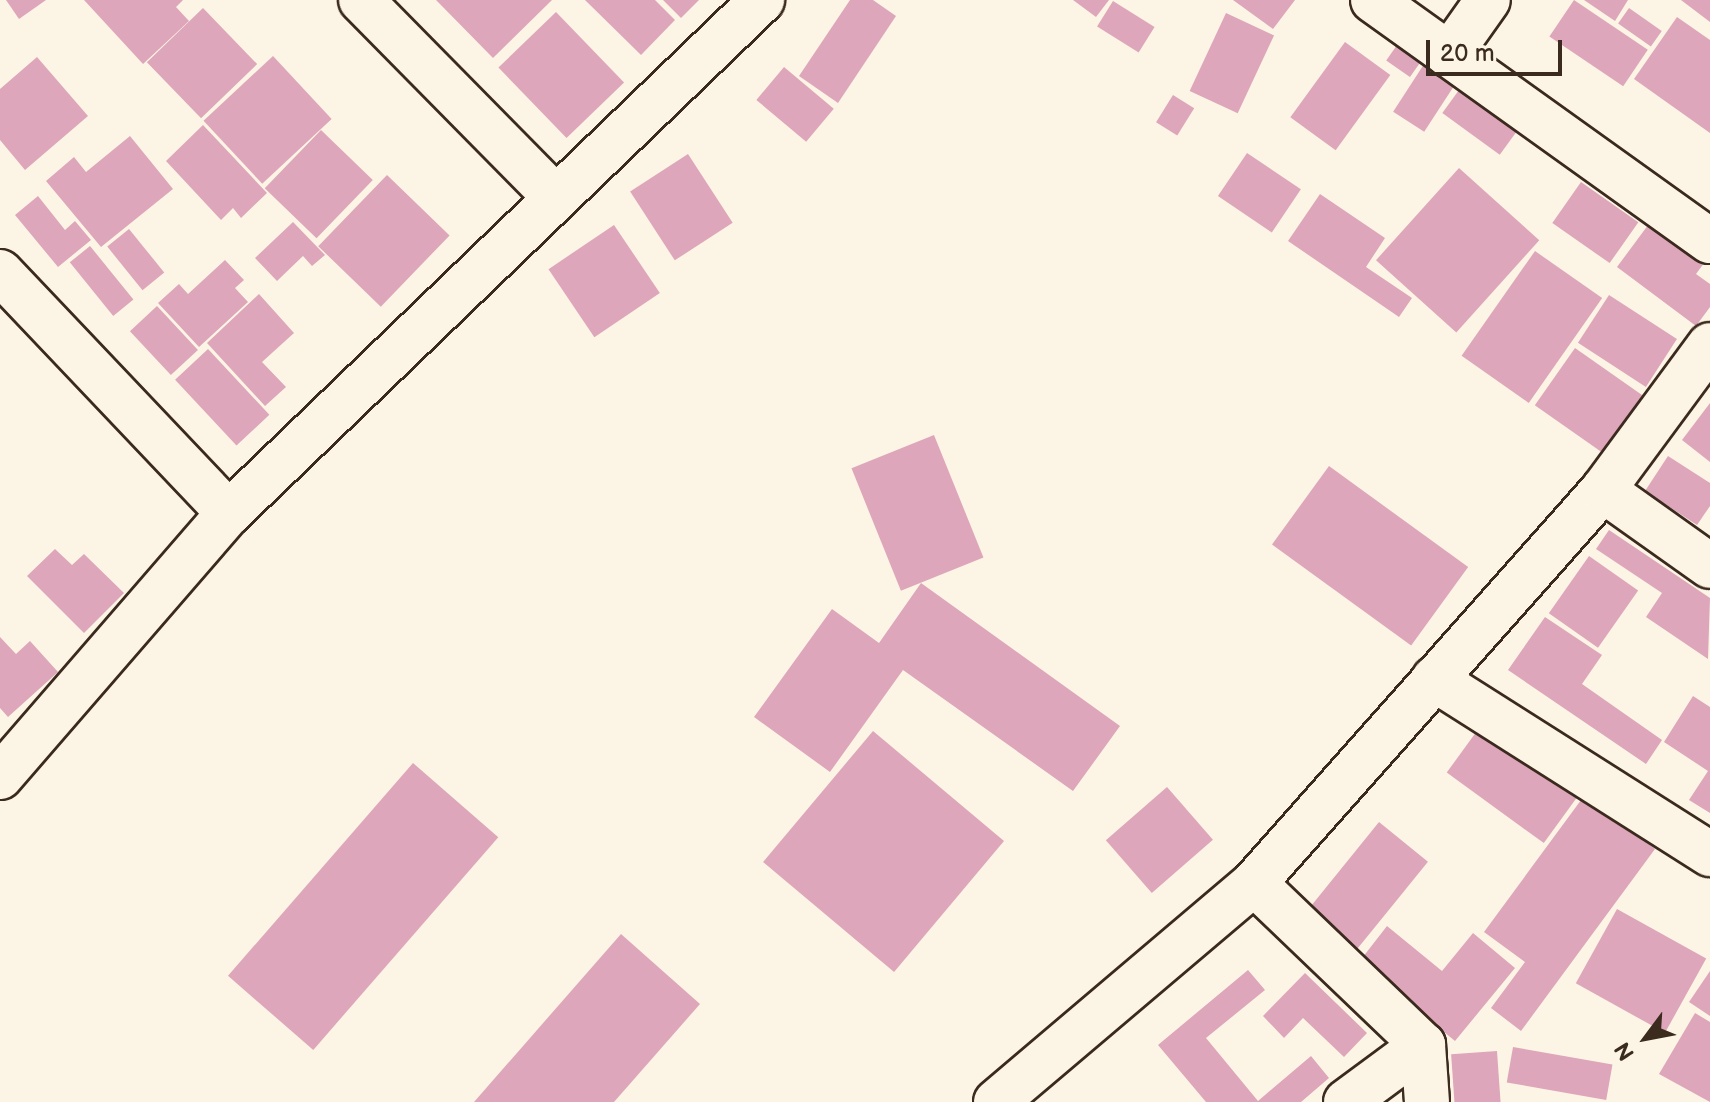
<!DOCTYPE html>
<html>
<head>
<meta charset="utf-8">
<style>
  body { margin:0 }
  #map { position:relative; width:1710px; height:1102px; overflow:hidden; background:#fcf5e5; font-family:"Balsamiq Sans",sans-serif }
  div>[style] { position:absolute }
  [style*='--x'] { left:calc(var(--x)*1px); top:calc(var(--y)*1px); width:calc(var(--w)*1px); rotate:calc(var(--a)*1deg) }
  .building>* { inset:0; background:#dea6ba; transform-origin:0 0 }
  .roads { filter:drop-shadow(2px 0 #3b2a1e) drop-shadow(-2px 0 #3b2a1e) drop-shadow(0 2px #3b2a1e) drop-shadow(0 -2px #3b2a1e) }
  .minor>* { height:44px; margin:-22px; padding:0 22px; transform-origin:22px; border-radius:22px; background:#fcf5e5 }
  span { translate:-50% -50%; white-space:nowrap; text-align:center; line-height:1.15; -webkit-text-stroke:7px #fcf5e5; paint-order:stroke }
  .north { position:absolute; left:1606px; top:998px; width:80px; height:80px; -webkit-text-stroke:6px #fcf5e5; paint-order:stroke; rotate:238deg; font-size:22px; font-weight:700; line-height:32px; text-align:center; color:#3b2a1e }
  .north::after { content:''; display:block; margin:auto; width:28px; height:36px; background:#3b2a1e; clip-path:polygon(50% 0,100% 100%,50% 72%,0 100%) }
  .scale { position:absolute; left:1426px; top:40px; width:136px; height:36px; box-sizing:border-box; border:4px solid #3b2a1e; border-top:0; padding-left:10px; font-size:24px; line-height:28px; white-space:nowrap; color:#3b2a1e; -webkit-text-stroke:6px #fcf5e5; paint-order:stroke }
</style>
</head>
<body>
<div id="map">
  <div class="building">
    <i style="clip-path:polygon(6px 0,46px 0,19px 19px)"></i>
    <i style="clip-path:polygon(84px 0,183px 0,176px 7px,189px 21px,143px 64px)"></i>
    <i style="clip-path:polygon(436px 0,552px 0,493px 58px)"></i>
    <i style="clip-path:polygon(585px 0,655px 0,675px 20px,641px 55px)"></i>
    <i style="clip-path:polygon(663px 0,699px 0,681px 18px)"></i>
    <i style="clip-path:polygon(850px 0,873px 0,896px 16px,838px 103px,799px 76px)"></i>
    <i style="clip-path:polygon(1073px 0,1109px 0,1096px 17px)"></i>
    <i style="clip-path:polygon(1233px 0,1295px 0,1273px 29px)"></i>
    <i style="left:1574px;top:0;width:89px;height:44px;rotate:34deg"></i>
    <i style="clip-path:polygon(1584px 0,1628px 0,1615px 21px)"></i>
    <i style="clip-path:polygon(1681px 0,1710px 0,1710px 22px)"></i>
    <i style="left:1113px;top:1px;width:49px;height:30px;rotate:32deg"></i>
    <i style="left:203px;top:8px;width:78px;height:78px;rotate:46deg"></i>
    <i style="left:1629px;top:8px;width:40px;height:19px;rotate:35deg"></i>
    <i style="left:556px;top:12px;width:98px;height:80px;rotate:46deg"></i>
    <i style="left:1226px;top:13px;width:53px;height:86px;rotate:25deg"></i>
    <i style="clip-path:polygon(1677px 17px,1710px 40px,1710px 133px,1634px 79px)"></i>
    <i style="left:1404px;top:35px;width:29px;height:31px;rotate:35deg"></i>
    <i style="left:1345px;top:42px;width:56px;height:93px;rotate:36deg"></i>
    <i style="left:273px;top:56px;width:86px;height:95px;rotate:47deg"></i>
    <i style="clip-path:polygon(37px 57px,88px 116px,25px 170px,0 140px,0 89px)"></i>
    <i style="left:1428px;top:58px;width:37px;height:64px;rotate:33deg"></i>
    <i style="left:784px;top:67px;width:65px;height:43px;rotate:40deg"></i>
    <i style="left:1467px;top:79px;width:71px;height:42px;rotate:36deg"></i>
    <i style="left:1173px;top:95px;width:25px;height:32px;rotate:32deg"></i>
    <i style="clip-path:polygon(203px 125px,267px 193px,241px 218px,233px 208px,221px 220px,166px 161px)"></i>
    <i style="left:321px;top:130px;width:72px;height:81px;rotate:44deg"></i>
    <i style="clip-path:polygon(130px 136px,173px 189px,101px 247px,46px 181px,74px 157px,86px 172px)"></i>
    <i style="left:1247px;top:153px;width:65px;height:52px;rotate:34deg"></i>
    <i style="left:688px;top:154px;width:82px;height:69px;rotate:57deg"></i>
    <i style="left:1459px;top:168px;width:108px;height:124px;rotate:42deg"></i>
    <i style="left:387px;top:175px;width:87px;height:99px;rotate:44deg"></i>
    <i style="left:1581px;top:182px;width:70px;height:50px;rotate:35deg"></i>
    <i style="clip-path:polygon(1320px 194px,1385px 238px,1366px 267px,1412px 298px,1399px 317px,1288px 241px)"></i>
    <i style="clip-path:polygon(38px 196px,65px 230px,75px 221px,91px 240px,58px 267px,15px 215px)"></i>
    <i style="clip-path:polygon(1657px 213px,1710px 255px,1696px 274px,1710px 284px,1710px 307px,1696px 326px,1617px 267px)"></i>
    <i style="clip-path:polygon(293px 222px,325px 255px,312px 266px,303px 256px,277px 281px,255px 258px)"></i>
    <i style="left:614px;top:225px;width:82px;height:79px;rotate:56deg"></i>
    <i style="left:129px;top:229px;width:56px;height:28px;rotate:51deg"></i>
    <i style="left:90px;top:246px;width:69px;height:26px;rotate:51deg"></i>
    <i style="left:1535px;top:251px;width:82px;height:128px;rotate:35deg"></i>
    <i style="clip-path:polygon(225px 260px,244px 280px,235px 288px,248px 302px,199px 347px,158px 303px,179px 284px,188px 294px)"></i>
    <i style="clip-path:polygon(259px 294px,294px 333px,262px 362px,286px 387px,265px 406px,207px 343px)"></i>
    <i style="left:1609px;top:295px;width:81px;height:57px;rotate:33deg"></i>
    <i style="left:157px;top:306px;width:60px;height:37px;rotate:47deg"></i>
    <i style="left:1575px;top:348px;width:84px;height:70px;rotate:35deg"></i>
    <i style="left:208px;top:349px;width:90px;height:45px;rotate:47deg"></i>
    <i style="clip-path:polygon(1710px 403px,1710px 462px,1682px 440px)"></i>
    <i style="left:934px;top:435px;width:132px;height:89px;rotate:68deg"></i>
    <i style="clip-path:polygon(1668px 456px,1710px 483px,1710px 506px,1697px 525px,1645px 491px)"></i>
    <i style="left:1329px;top:466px;width:172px;height:97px;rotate:36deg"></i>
    <i style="clip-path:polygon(1609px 530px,1710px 598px,1708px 659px,1646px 617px,1662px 593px,1596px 549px)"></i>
    <i style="clip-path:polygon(55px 549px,72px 565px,84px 554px,124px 593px,84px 633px,27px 576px)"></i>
    <i style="left:1589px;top:556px;width:60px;height:70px;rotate:35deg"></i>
    <i style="clip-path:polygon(921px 583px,1120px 726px,1073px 791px,903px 670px,830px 772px,754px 717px,832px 609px,879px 643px)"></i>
    <i style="clip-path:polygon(1545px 617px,1602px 655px,1582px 684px,1662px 740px,1646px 764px,1508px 670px)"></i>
    <i style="clip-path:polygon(0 637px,16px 654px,30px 641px,58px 672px,8px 717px,0 708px)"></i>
    <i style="clip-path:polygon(1693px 696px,1710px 707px,1710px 813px,1689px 800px,1708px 771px,1664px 742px)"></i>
    <i style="left:1482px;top:724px;width:120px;height:60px;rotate:36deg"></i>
    <i style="left:873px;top:731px;width:171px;height:171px;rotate:40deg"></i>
    <i style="left:413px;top:763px;width:113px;height:282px;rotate:41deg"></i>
    <i style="left:1167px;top:787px;width:70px;height:81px;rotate:49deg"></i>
    <i style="clip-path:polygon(1584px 796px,1655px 849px,1521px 1031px,1491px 1008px,1525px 962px,1484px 932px)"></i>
    <i style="left:1379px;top:822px;width:63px;height:117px;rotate:39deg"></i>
    <i style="left:1617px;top:909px;width:102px;height:85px;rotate:29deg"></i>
    <i style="clip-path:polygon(1387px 926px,1442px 971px,1473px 933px,1515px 968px,1455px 1041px,1359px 962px)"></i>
    <i style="clip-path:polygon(621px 934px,700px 1004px,614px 1102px,474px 1102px)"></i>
    <i style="clip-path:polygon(1248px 970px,1265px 990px,1206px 1038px,1258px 1101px,1311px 1056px,1329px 1078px,1301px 1102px,1206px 1102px,1158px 1045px)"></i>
    <i style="clip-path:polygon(1710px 971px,1710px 1016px,1689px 1002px)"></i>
    <i style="clip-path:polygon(1305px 973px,1367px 1033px,1344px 1057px,1303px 1018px,1284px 1038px,1263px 1016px)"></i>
    <i style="clip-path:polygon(1695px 1013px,1710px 1022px,1710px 1102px,1659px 1074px)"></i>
    <i style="left:1513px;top:1047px;width:101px;height:36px;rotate:10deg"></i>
    <i style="left:1497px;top:1051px;width:51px;height:46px;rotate:86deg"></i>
  </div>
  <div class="roads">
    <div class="minor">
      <i style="--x:361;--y:0;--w:278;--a:45.4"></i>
      <i style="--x:1373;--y:0;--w:414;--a:35.6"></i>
      <i style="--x:1449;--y:55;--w:67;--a:-54.7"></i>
      <i style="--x:0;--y:272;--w:332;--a:46.5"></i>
      <i style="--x:1603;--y:490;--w:131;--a:35.4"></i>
      <i style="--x:1434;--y:679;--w:327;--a:32.4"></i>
      <i style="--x:0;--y:777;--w:349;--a:-49.1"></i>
      <i style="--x:229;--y:513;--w:740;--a:-43.9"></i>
      <i style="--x:1254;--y:883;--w:234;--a:43.8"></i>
      <i style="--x:1423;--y:1045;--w:57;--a:86"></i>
      <i style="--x:996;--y:1102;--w:338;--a:-40.3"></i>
      <i style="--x:1254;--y:883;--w:526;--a:-48.39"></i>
      <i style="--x:1603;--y:490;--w:180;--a:-53.6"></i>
      <i style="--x:1346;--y:1102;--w:96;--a:-36.5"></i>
    </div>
  </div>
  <div class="north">N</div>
  <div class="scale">20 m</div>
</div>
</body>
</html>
